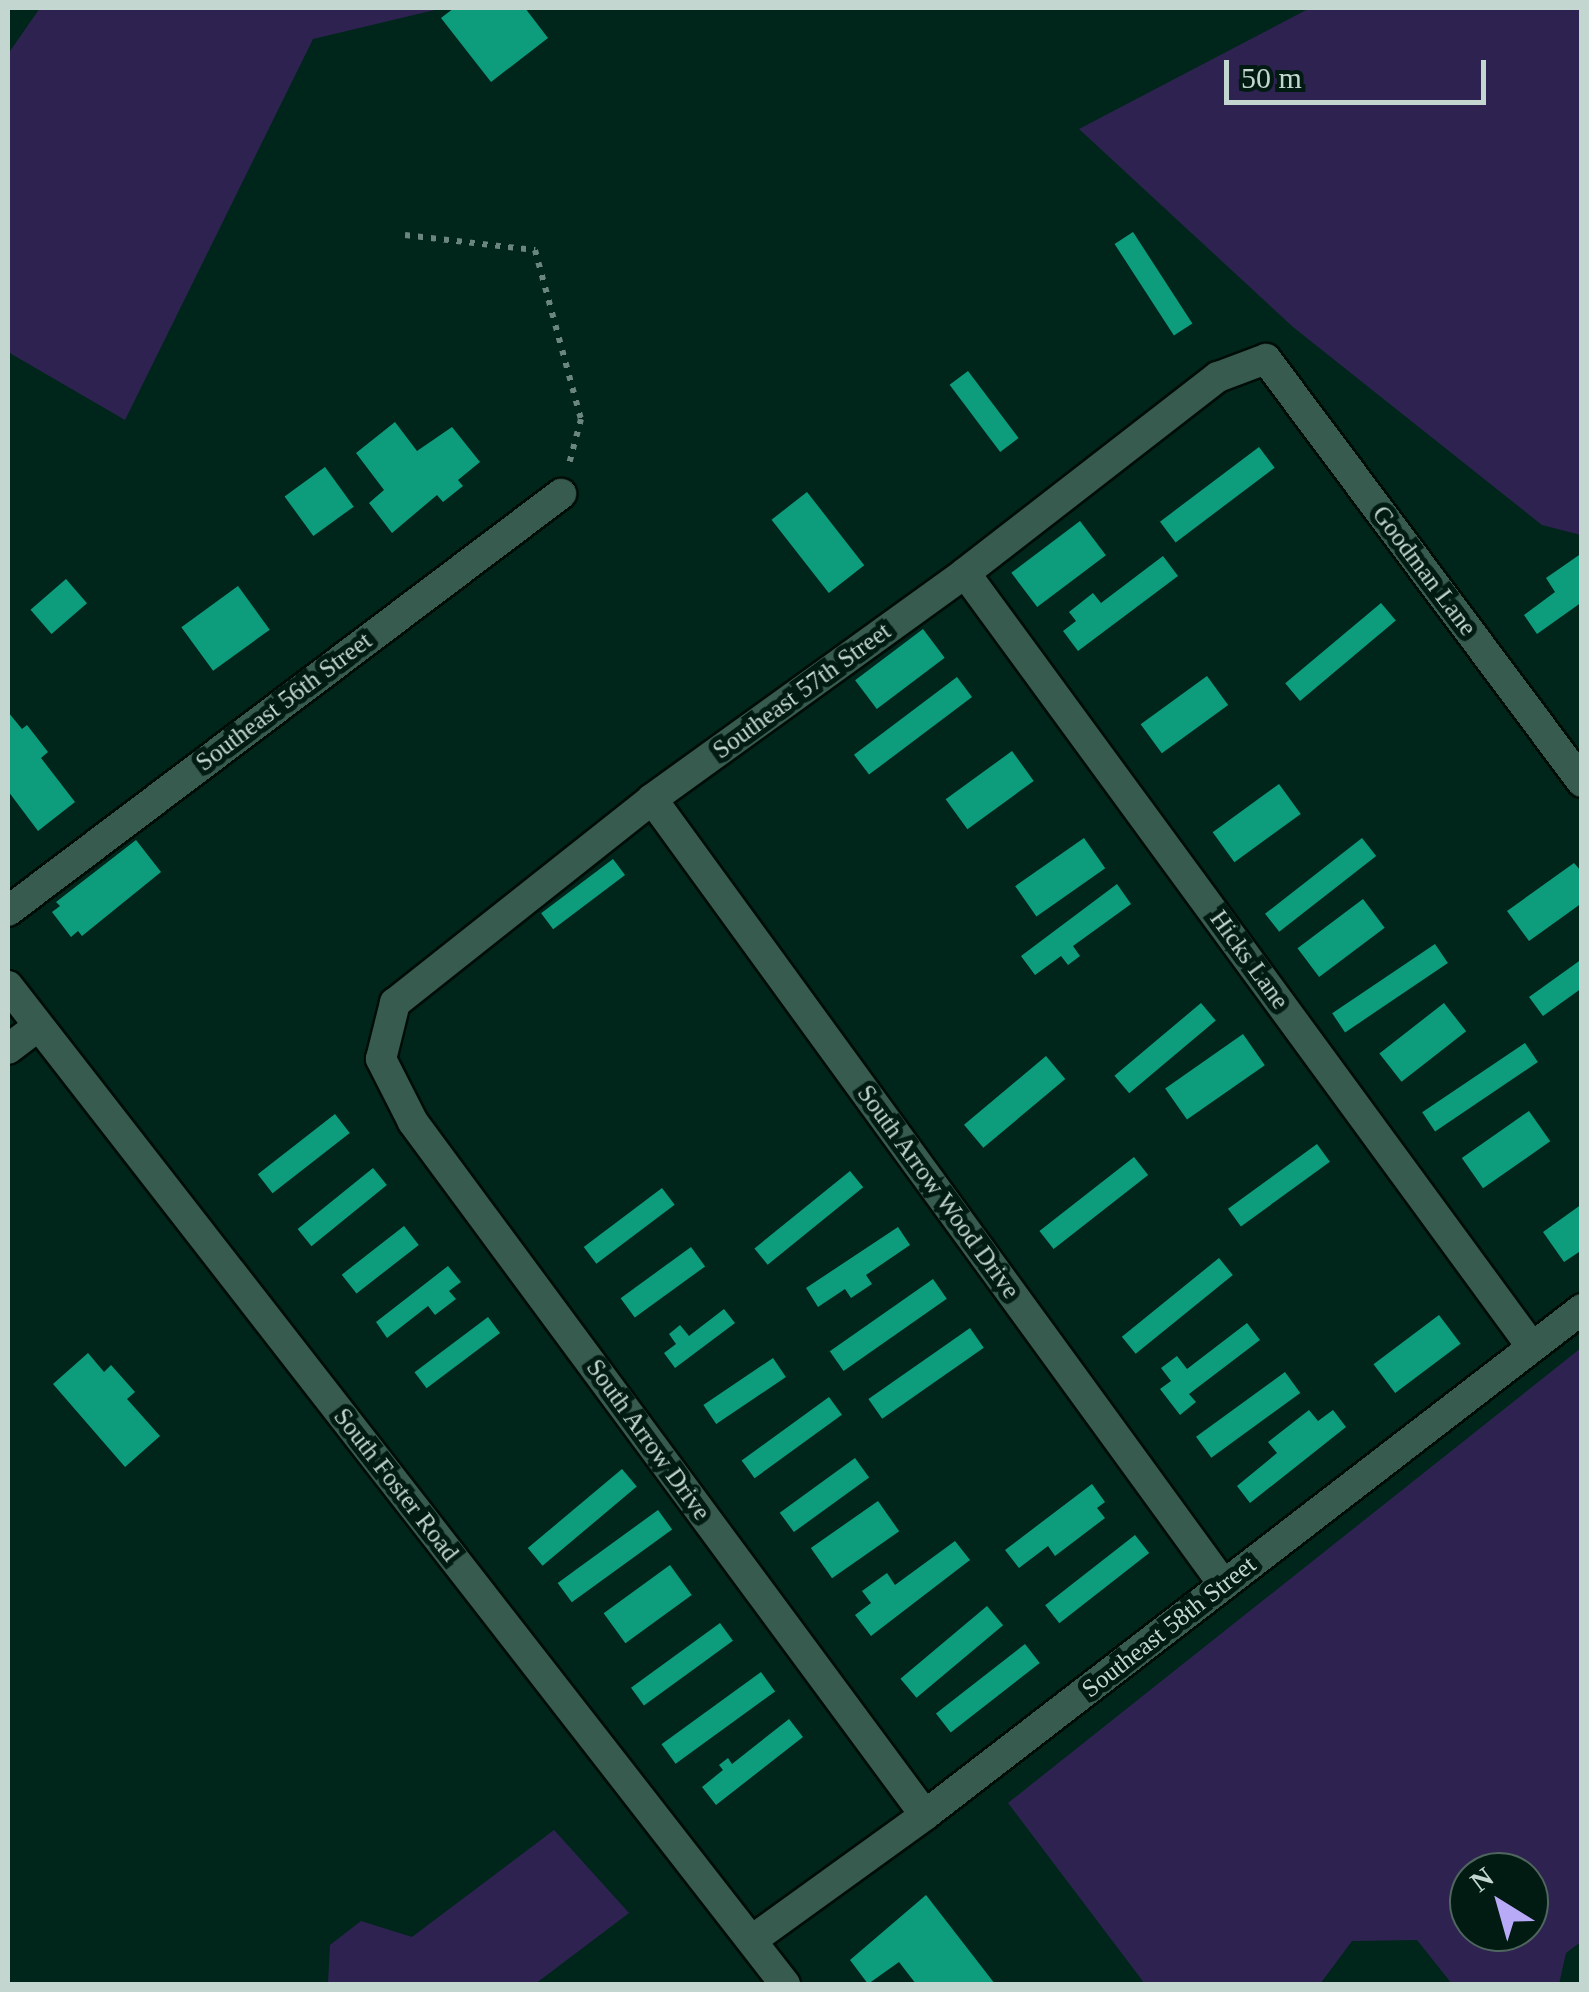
<!DOCTYPE html>
<html>
<head>
<meta charset="utf-8">
<style>
  body { margin:0 }
  #map { position:relative; width:1589px; height:1992px; overflow:hidden; background:#00261c; font-family:Georgia,serif }
  div>[style] { position:absolute }
  [style*='--x'] { left:calc(var(--x)*1px); top:calc(var(--y)*1px); width:calc(var(--w)*1px); rotate:calc(var(--a)*1deg) }
  .green>* { inset:0; background:#2e2350 }
  .building>* { inset:0; background:#0d9c7c; transform-origin:0 0 }
  .path>* { height:6px; margin-top:-3px; transform-origin:0; background:repeating-linear-gradient(90deg,#6a867e 0 5px,transparent 0 13px) }
  .roads { filter:drop-shadow(2px 0 #000d07) drop-shadow(-2px 0 #000d07) drop-shadow(0 2px #000d07) drop-shadow(0 -2px #000d07) }
  .minor>* { height:30px; margin:-15px; padding:0 15px; transform-origin:15px; border-radius:15px; background:#385b50 }
  span { translate:-50% -50%; white-space:nowrap; text-align:center; line-height:1.15; -webkit-text-stroke:10px #011b13; paint-order:stroke }
  .street-label { font-size:25px; color:#c3d6cf }
  .frame { position:absolute; inset:0; border:10px solid #c3d6cf; pointer-events:none }
  .north { position:absolute; left:1449px; top:1852px; width:100px; height:100px; box-sizing:border-box; background:#011b13; border:2px solid #4f665e; border-radius:50%; rotate:323deg; font-size:28px; font-weight:700; line-height:40px; text-align:center; color:#c3d6cf }
  .north::after { content:''; display:block; margin:auto; width:35px; height:45px; background:#b9aaf7; clip-path:polygon(50% 0,100% 100%,50% 72%,0 100%) }
  .scale { position:absolute; left:1224px; top:60px; width:262px; height:45px; box-sizing:border-box; border:5px solid #c3d6cf; border-top:0; padding-left:12px; font-size:30px; line-height:35px; white-space:nowrap; color:#c3d6cf; -webkit-text-stroke:8px #011b13; paint-order:stroke }
</style>
</head>
<body>
<div id="map">
  <div class="green">
    <i style="clip-path:polygon(40px 8px,443px 8px,313px 39px,125px 420px,8px 352px,8px 54px)"></i>
    <i style="clip-path:polygon(1310px 8px,1581px 8px,1581px 535px,1542px 525px,1293px 327px,1079px 129px)"></i>
    <i style="clip-path:polygon(evenodd,1581px 1348px,1582px 1941px,1566px 1953px,1559px 1984px,1452px 1984px,1417px 1940px,1352px 1941px,1320px 1984px,1145px 1984px,1008px 1803px,1581px 1348px,1469px 1872px,1529px 1872px,1529px 1932px,1469px 1932px,1469px 1872px)"></i>
    <i style="clip-path:polygon(554px 1830px,629px 1913px,535px 1984px,328px 1984px,330px 1945px,361px 1921px,412px 1937px)"></i>
  </div>
  <div class="building">
    <i style="clip-path:polygon(454px 8px,525px 8px,548px 38px,491px 82px,441px 18px)"></i>
    <i style="left:1133px;top:232px;width:109px;height:22px;rotate:57deg"></i>
    <i style="left:968px;top:371px;width:84px;height:23px;rotate:53deg"></i>
    <i style="clip-path:polygon(395px 422px,417px 451px,452px 427px,480px 462px,458px 480px,463px 486px,443px 502px,437px 495px,392px 533px,369px 503px,384px 490px,356px 453px)"></i>
    <i style="left:1259px;top:447px;width:26px;height:124px;rotate:53deg"></i>
    <i style="left:325px;top:467px;width:49px;height:50px;rotate:54deg"></i>
    <i style="left:807px;top:492px;width:93px;height:45px;rotate:52deg"></i>
    <i style="left:1080px;top:521px;width:43px;height:86px;rotate:53deg"></i>
    <i style="clip-path:polygon(1582px 553px,1582px 602px,1537px 634px,1524px 615px,1555px 592px,1546px 578px)"></i>
    <i style="clip-path:polygon(1163px 556px,1178px 576px,1078px 651px,1063px 631px,1076px 621px,1069px 612px,1093px 593px,1101px 603px)"></i>
    <i style="left:66px;top:579px;width:32px;height:47px;rotate:49deg"></i>
    <i style="left:238px;top:586px;width:54px;height:70px;rotate:54deg"></i>
    <i style="left:1381px;top:603px;width:23px;height:125px;rotate:50deg"></i>
    <i style="left:923px;top:629px;width:36px;height:85px;rotate:53deg"></i>
    <i style="left:1207px;top:676px;width:36px;height:82px;rotate:54deg"></i>
    <i style="left:957px;top:677px;width:25px;height:129px;rotate:53deg"></i>
    <i style="clip-path:polygon(8px 712px,22px 729px,27px 725px,48px 752px,41px 758px,75px 802px,38px 831px,8px 791px)"></i>
    <i style="left:1012px;top:751px;width:37px;height:82px;rotate:54deg"></i>
    <i style="left:1279px;top:784px;width:37px;height:82px;rotate:54deg"></i>
    <i style="left:1084px;top:838px;width:37px;height:84px;rotate:55deg"></i>
    <i style="left:1362px;top:838px;width:23px;height:123px;rotate:52deg"></i>
    <i style="clip-path:polygon(136px 840px,161px 872px,82px 936px,78px 931px,71px 937px,52px 912px,60px 906px,56px 902px)"></i>
    <i style="left:613px;top:859px;width:20px;height:90px;rotate:53deg"></i>
    <i style="clip-path:polygon(1574px 863px,1582px 872px,1582px 903px,1529px 941px,1507px 911px)"></i>
    <i style="clip-path:polygon(1117px 884px,1131px 904px,1073px 946px,1080px 956px,1068px 965px,1061px 956px,1035px 975px,1021px 956px)"></i>
    <i style="left:1363px;top:899px;width:36px;height:82px;rotate:53deg"></i>
    <i style="left:1435px;top:944px;width:23px;height:124px;rotate:56deg"></i>
    <i style="clip-path:polygon(1582px 959px,1582px 988px,1543px 1016px,1529px 997px)"></i>
    <i style="left:1201px;top:1003px;width:23px;height:113px;rotate:50deg"></i>
    <i style="left:1444px;top:1003px;width:36px;height:82px;rotate:52deg"></i>
    <i style="left:1243px;top:1034px;width:38px;height:95px;rotate:55deg"></i>
    <i style="left:1525px;top:1043px;width:23px;height:124px;rotate:56deg"></i>
    <i style="left:1046px;top:1056px;width:30px;height:107px;rotate:50deg"></i>
    <i style="left:1529px;top:1111px;width:37px;height:82px;rotate:55deg"></i>
    <i style="left:335px;top:1114px;width:24px;height:98px;rotate:52deg"></i>
    <i style="left:1317px;top:1144px;width:22px;height:110px;rotate:54deg"></i>
    <i style="left:1134px;top:1157px;width:23px;height:120px;rotate:52deg"></i>
    <i style="left:373px;top:1168px;width:22px;height:97px;rotate:51deg"></i>
    <i style="left:850px;top:1171px;width:21px;height:123px;rotate:51deg"></i>
    <i style="left:662px;top:1188px;width:21px;height:98px;rotate:53deg"></i>
    <i style="clip-path:polygon(1582px 1204px,1582px 1250px,1564px 1262px,1543px 1232px)"></i>
    <i style="left:404px;top:1226px;width:24px;height:79px;rotate:52deg"></i>
    <i style="clip-path:polygon(898px 1227px,910px 1245px,866px 1275px,872px 1284px,851px 1298px,845px 1289px,818px 1307px,806px 1288px)"></i>
    <i style="left:691px;top:1247px;width:24px;height:87px;rotate:54deg"></i>
    <i style="left:1219px;top:1258px;width:22px;height:125px;rotate:51deg"></i>
    <i style="clip-path:polygon(448px 1266px,461px 1282px,449px 1291px,456px 1299px,435px 1315px,428px 1306px,387px 1338px,376px 1322px)"></i>
    <i style="left:933px;top:1279px;width:24px;height:126px;rotate:55deg"></i>
    <i style="clip-path:polygon(724px 1309px,735px 1323px,675px 1368px,664px 1353px,676px 1344px,669px 1334px,680px 1325px,689px 1336px)"></i>
    <i style="left:1439px;top:1315px;width:36px;height:82px;rotate:53deg"></i>
    <i style="left:488px;top:1317px;width:20px;height:92px;rotate:53deg"></i>
    <i style="clip-path:polygon(1247px 1323px,1260px 1340px,1189px 1394px,1196px 1402px,1180px 1415px,1160px 1389px,1171px 1381px,1161px 1368px,1177px 1356px,1187px 1369px)"></i>
    <i style="left:970px;top:1328px;width:24px;height:124px;rotate:55deg"></i>
    <i style="clip-path:polygon(88px 1353px,104px 1372px,111px 1365px,135px 1392px,127px 1399px,160px 1436px,125px 1467px,53px 1384px)"></i>
    <i style="left:773px;top:1358px;width:23px;height:84px;rotate:56deg"></i>
    <i style="left:1285px;top:1372px;width:26px;height:110px;rotate:54deg"></i>
    <i style="left:829px;top:1397px;width:22px;height:108px;rotate:54deg"></i>
    <i style="clip-path:polygon(1309px 1410px,1318px 1421px,1333px 1410px,1346px 1427px,1250px 1503px,1237px 1486px,1277px 1453px,1268px 1442px)"></i>
    <i style="left:855px;top:1458px;width:24px;height:93px;rotate:54deg"></i>
    <i style="left:622px;top:1469px;width:23px;height:123px;rotate:50deg"></i>
    <i style="clip-path:polygon(1092px 1484px,1105px 1502px,1097px 1508px,1105px 1518px,1055px 1556px,1048px 1546px,1019px 1568px,1005px 1550px)"></i>
    <i style="left:878px;top:1501px;width:37px;height:82px;rotate:55deg"></i>
    <i style="left:658px;top:1510px;width:24px;height:124px;rotate:54deg"></i>
    <i style="left:1135px;top:1535px;width:23px;height:114px;rotate:52deg"></i>
    <i style="clip-path:polygon(955px 1541px,970px 1560px,871px 1636px,855px 1615px,871px 1603px,862px 1591px,887px 1573px,895px 1585px)"></i>
    <i style="left:670px;top:1565px;width:37px;height:82px;rotate:54deg"></i>
    <i style="left:987px;top:1606px;width:25px;height:113px;rotate:50deg"></i>
    <i style="left:720px;top:1623px;width:22px;height:110px;rotate:54deg"></i>
    <i style="left:1025px;top:1644px;width:24px;height:113px;rotate:52deg"></i>
    <i style="left:761px;top:1672px;width:24px;height:123px;rotate:54deg"></i>
    <i style="clip-path:polygon(789px 1719px,803px 1737px,716px 1805px,702px 1787px,723px 1770px,719px 1765px,728px 1758px,732px 1764px)"></i>
    <i style="clip-path:polygon(926px 1895px,995px 1984px,916px 1984px,899px 1962px,868px 1984px,850px 1960px)"></i>
  </div>
  <div class="path">
    <i style="--x:405;--y:235;--w:131;--a:6.6"></i>
    <i style="--x:535;--y:250;--w:175;--a:74.8"></i>
    <i style="--x:581;--y:419;--w:47;--a:104.9"></i>
  </div>
  <div class="roads">
    <div class="minor">
      <i style="--x:965;--y:573;--w:959;--a:53.78"></i>
      <i style="--x:652;--y:799;--w:972;--a:53.96"></i>
      <i style="--x:8;--y:911;--w:693;--a:-37.02"></i>
      <i style="--x:8;--y:986;--w:1265;--a:52.1"></i>
      <i style="--x:8;--y:1049;--w:38;--a:-37"></i>
      <i style="--x:925;--y:1815;--w:862;--a:-126.46"></i>
      <i style="--x:413;--y:1122;--w:71;--a:-116.9"></i>
      <i style="--x:381;--y:1059;--w:58;--a:-76"></i>
      <i style="--x:395;--y:1003;--w:328;--a:-38.4"></i>
      <i style="--x:652;--y:799;--w:386;--a:-35.8"></i>
      <i style="--x:965;--y:573;--w:320;--a:-37.8"></i>
      <i style="--x:1218;--y:377;--w:51;--a:-20.6"></i>
      <i style="--x:1266;--y:359;--w:528;--a:53.24"></i>
      <i style="--x:752;--y:1940;--w:213;--a:-35.8"></i>
      <i style="--x:925;--y:1815;--w:829;--a:-37.6"></i>
    </div>
  </div>
  <div class="street-label">
    <span style="left:1424px;top:571px;rotate:53deg">Goodman Lane</span>
    <span style="left:802px;top:691px;rotate:-36deg">Southeast 57th Street</span>
    <span style="left:284px;top:702px;rotate:-37deg">Southeast 56th Street</span>
    <span style="left:1249px;top:960px;rotate:54deg">Hicks Lane</span>
    <span style="left:938px;top:1192px;rotate:54deg">South Arrow Wood Drive</span>
    <span style="left:648px;top:1440px;rotate:54deg">South Arrow Drive</span>
    <span style="left:396px;top:1485px;rotate:52deg">South Foster Road</span>
    <span style="left:1169px;top:1627px;rotate:-38deg">Southeast 58th Street</span>
  </div>
  <div class="frame"></div>
  <div class="north">N</div>
  <div class="scale">50 m</div>
</div>
</body>
</html>
